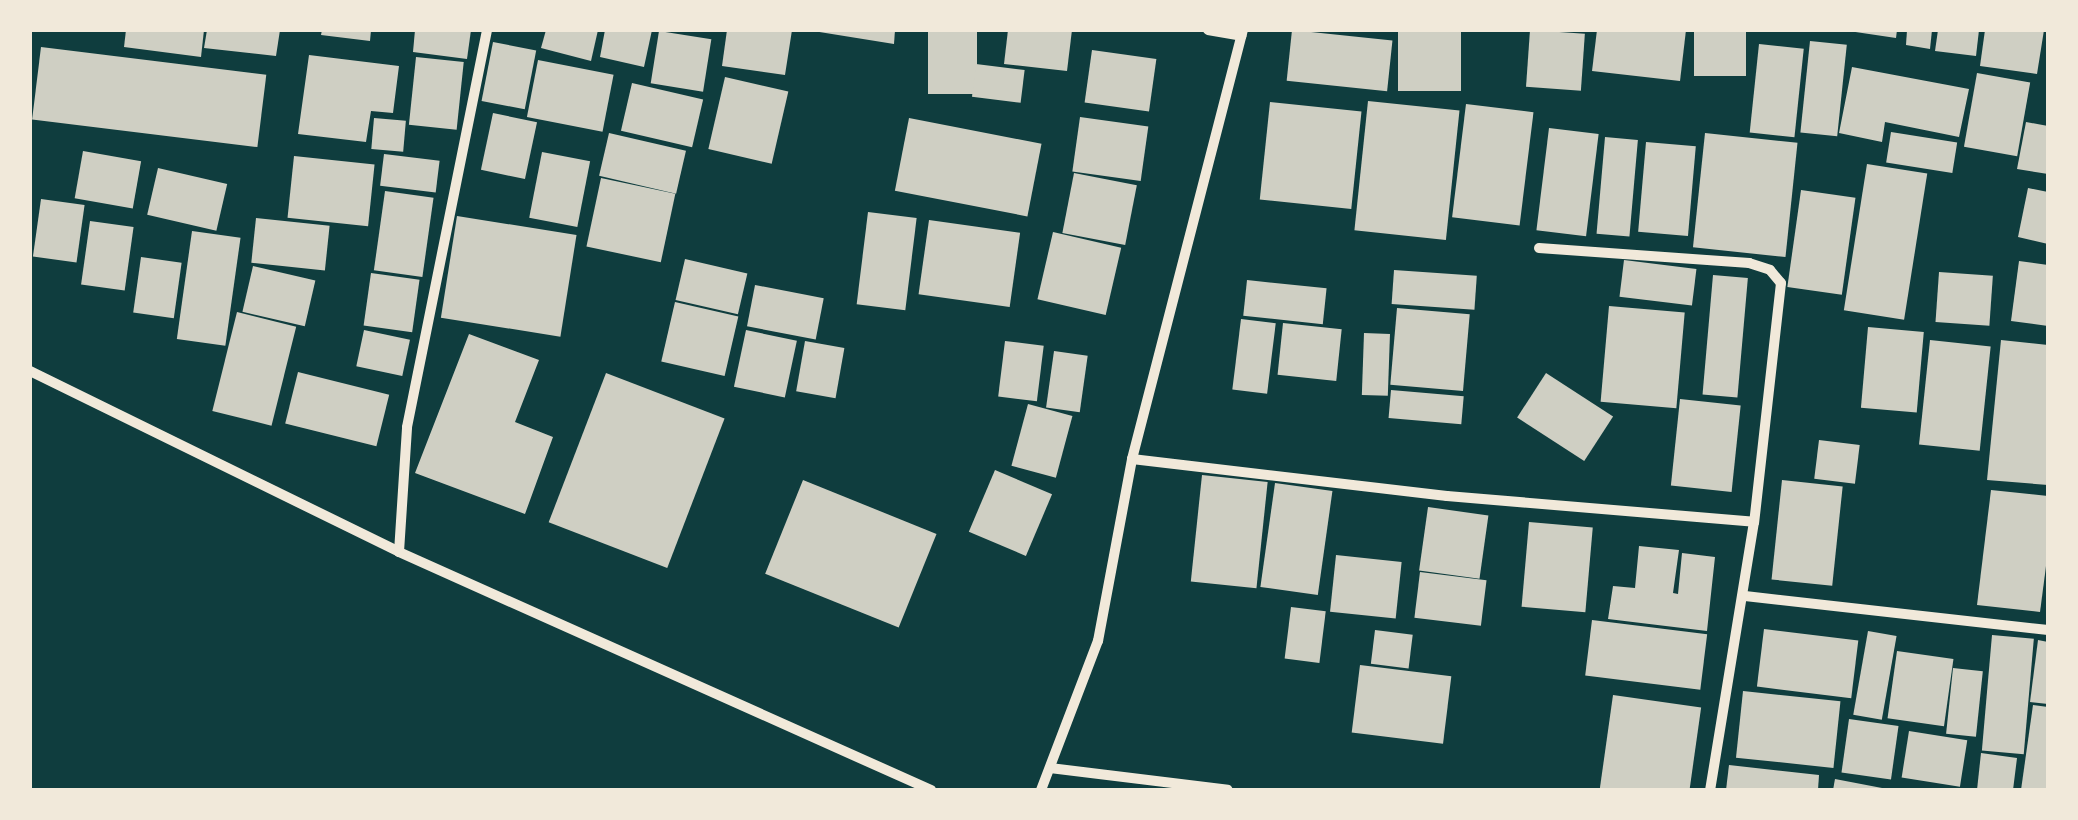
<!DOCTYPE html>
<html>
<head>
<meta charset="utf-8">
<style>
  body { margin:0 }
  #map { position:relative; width:2078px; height:820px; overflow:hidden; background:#0f3d3e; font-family:"Noto Serif",serif }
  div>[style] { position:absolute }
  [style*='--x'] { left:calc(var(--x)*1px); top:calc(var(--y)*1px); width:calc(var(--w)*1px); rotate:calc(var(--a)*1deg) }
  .building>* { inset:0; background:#cfcfc3; transform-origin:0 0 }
  .minor>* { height:10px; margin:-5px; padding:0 5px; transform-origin:5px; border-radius:5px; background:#f1e9da }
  span { translate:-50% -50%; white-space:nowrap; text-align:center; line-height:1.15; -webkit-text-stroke:10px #f1e9da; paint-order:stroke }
  .frame { position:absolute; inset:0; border:32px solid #f1e9da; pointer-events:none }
</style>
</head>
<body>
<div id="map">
  <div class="building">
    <i style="clip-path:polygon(126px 30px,204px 30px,201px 57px,124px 47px)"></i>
    <i style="clip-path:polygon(207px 30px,280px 30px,276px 56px,204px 48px)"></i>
    <i style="clip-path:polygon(322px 30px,371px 30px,370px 41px,321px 35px)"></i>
    <i style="clip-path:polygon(415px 30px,471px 30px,467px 59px,413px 52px)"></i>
    <i style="clip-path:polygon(546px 30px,598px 30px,591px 61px,541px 48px)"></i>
    <i style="clip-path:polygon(605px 30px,652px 30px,644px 67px,600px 57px)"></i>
    <i style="clip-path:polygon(727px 30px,792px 30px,785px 75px,722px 66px)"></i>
    <i style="clip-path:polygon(807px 30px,895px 30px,894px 44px)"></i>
    <i style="left:928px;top:30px;width:49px;height:64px"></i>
    <i style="clip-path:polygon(1008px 30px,1072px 30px,1067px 71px,1004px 64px)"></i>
    <i style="left:1292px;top:30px;width:101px;height:51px;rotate:6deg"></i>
    <i style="left:1398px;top:30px;width:63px;height:61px"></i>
    <i style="left:1530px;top:30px;width:55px;height:57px;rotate:4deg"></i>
    <i style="clip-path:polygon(1597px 30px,1686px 30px,1680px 81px,1592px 71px)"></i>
    <i style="left:1694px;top:30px;width:52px;height:46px"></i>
    <i style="clip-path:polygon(1842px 30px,1897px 30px,1896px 38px)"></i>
    <i style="clip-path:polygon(1907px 30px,1932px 30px,1930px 49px,1906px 45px)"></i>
    <i style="clip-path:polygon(1938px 30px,1979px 30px,1976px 56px,1935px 51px)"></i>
    <i style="clip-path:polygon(1985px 30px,2044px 30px,2037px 74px,1980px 66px)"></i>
    <i style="left:659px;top:31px;width:53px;height:53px;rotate:9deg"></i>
    <i style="left:1810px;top:41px;width:37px;height:92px;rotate:6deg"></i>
    <i style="left:493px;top:42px;width:44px;height:60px;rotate:11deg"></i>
    <i style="left:1759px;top:44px;width:45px;height:89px;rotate:6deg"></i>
    <i style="left:41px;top:47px;width:227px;height:73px;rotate:7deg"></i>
    <i style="left:1092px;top:50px;width:65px;height:53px;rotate:8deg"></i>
    <i style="clip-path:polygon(309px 55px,399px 66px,393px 113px,371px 111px,366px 142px,298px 134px)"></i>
    <i style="left:416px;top:57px;width:48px;height:68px;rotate:6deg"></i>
    <i style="left:538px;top:60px;width:77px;height:58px;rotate:11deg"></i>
    <i style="left:976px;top:64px;width:49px;height:33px;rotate:7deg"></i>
    <i style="clip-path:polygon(1852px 67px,1969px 89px,1959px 137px,1885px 122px,1882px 142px,1839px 133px)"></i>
    <i style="left:1977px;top:73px;width:54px;height:75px;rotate:10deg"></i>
    <i style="left:725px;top:77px;width:65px;height:74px;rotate:13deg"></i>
    <i style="left:632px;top:83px;width:73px;height:49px;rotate:13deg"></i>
    <i style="left:1368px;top:101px;width:92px;height:130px;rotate:6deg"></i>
    <i style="left:1270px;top:102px;width:92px;height:98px;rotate:6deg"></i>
    <i style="left:1466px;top:104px;width:68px;height:114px;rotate:7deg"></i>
    <i style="left:493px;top:113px;width:45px;height:58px;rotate:12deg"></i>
    <i style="left:1080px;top:117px;width:69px;height:55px;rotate:8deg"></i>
    <i style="left:374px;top:118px;width:32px;height:31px;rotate:5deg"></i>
    <i style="left:909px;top:118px;width:135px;height:74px;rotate:11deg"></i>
    <i style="clip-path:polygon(2026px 122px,2048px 126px,2048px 174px,2017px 169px)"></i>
    <i style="left:1549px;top:128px;width:50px;height:103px;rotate:7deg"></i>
    <i style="left:1891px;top:132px;width:67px;height:31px;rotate:9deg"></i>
    <i style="left:609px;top:133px;width:79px;height:44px;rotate:13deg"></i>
    <i style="left:1705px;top:133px;width:93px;height:115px;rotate:6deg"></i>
    <i style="left:1605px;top:137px;width:33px;height:97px;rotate:5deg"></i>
    <i style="left:1646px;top:142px;width:50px;height:90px;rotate:5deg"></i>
    <i style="left:83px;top:151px;width:59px;height:48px;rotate:10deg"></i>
    <i style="left:542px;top:152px;width:49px;height:67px;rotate:11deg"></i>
    <i style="left:384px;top:154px;width:56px;height:32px;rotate:7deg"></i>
    <i style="left:294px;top:156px;width:81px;height:62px;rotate:6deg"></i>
    <i style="left:1867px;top:164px;width:61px;height:148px;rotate:9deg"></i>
    <i style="left:158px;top:168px;width:71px;height:48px;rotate:13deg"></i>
    <i style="left:1074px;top:173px;width:64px;height:61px;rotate:11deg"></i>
    <i style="left:601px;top:178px;width:76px;height:70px;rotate:12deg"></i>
    <i style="clip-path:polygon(2028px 188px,2048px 192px,2048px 244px,2018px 237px)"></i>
    <i style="left:1801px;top:190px;width:55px;height:98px;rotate:8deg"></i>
    <i style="left:385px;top:191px;width:49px;height:80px;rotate:8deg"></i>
    <i style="left:41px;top:199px;width:44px;height:58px;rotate:8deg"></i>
    <i style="left:868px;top:212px;width:49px;height:93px;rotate:7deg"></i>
    <i style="left:457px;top:216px;width:121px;height:103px;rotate:9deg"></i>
    <i style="left:256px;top:218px;width:74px;height:45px;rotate:6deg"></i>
    <i style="left:929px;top:220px;width:92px;height:75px;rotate:8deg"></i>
    <i style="left:90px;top:221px;width:44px;height:64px;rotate:8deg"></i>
    <i style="left:192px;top:231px;width:49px;height:109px;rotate:8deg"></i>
    <i style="left:1053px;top:232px;width:70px;height:69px;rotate:13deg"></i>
    <i style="left:141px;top:257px;width:41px;height:56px;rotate:8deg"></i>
    <i style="left:685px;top:259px;width:64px;height:42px;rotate:13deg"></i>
    <i style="left:1624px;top:260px;width:73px;height:37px;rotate:7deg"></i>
    <i style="clip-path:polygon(2019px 261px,2048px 265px,2048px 326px,2011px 321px)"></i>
    <i style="left:253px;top:266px;width:64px;height:47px;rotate:13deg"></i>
    <i style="left:1394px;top:270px;width:83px;height:34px;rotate:4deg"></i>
    <i style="left:1939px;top:272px;width:54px;height:50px;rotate:4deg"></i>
    <i style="left:371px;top:273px;width:49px;height:53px;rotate:8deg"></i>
    <i style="left:1713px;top:275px;width:35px;height:120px;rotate:5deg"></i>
    <i style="left:1247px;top:280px;width:80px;height:36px;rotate:6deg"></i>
    <i style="left:755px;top:285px;width:70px;height:42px;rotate:11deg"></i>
    <i style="left:675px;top:302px;width:65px;height:61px;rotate:13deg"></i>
    <i style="left:1609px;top:306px;width:76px;height:96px;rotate:5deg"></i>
    <i style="left:1397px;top:308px;width:73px;height:77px;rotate:5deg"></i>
    <i style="left:237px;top:312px;width:61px;height:102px;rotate:14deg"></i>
    <i style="left:1241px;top:319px;width:35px;height:71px;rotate:7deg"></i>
    <i style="left:1283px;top:323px;width:59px;height:52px;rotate:6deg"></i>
    <i style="left:1868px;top:327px;width:56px;height:81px;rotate:5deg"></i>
    <i style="left:364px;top:330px;width:47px;height:37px;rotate:12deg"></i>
    <i style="left:746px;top:330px;width:52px;height:58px;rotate:12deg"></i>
    <i style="left:1364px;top:333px;width:26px;height:62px;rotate:2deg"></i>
    <i style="clip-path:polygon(469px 334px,539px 360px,515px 422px,553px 437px,525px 514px,415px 473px)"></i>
    <i style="left:1930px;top:340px;width:61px;height:105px;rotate:6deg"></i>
    <i style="clip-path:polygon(2001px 340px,2048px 345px,2048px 485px,1987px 480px)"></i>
    <i style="left:805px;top:341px;width:40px;height:51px;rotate:10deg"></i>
    <i style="left:1005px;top:341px;width:39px;height:56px;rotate:7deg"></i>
    <i style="left:1054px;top:351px;width:34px;height:57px;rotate:8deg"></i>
    <i style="left:298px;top:372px;width:94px;height:53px;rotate:14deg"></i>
    <i style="left:606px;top:373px;width:127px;height:160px;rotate:21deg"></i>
    <i style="left:1546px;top:373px;width:80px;height:53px;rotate:33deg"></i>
    <i style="left:1391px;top:390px;width:73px;height:28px;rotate:5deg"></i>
    <i style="left:1680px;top:399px;width:61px;height:87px;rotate:6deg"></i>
    <i style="left:1028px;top:404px;width:46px;height:64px;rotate:15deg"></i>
    <i style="left:1819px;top:440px;width:41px;height:39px;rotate:7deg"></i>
    <i style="left:995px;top:470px;width:62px;height:67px;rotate:23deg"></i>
    <i style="left:1202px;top:475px;width:66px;height:107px;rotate:6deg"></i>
    <i style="left:803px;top:480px;width:144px;height:101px;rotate:22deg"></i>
    <i style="left:1782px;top:480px;width:61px;height:100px;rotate:6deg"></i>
    <i style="left:1275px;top:483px;width:58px;height:105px;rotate:8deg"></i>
    <i style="clip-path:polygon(1991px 490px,2048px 496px,2048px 551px,2040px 612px,1977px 605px)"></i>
    <i style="left:1428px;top:507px;width:61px;height:64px;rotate:8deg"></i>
    <i style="left:1529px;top:522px;width:64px;height:85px;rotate:5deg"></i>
    <i style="clip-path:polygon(1639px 546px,1679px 550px,1673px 593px,1678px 594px,1682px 553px,1715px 557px,1707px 631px,1608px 619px,1613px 586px,1635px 588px)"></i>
    <i style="left:1336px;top:555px;width:66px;height:57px;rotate:6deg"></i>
    <i style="left:1420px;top:572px;width:67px;height:46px;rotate:7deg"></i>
    <i style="left:1291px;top:607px;width:35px;height:52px;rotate:7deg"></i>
    <i style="left:1592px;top:620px;width:116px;height:56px;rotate:7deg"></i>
    <i style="left:1764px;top:629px;width:95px;height:58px;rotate:7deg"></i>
    <i style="left:1375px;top:630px;width:38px;height:34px;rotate:7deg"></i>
    <i style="left:1868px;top:631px;width:29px;height:85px;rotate:10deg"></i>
    <i style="left:1992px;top:635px;width:42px;height:116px;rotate:5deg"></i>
    <i style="clip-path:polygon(2038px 640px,2048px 642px,2048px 704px,2030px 702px)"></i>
    <i style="left:1897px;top:651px;width:57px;height:68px;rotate:8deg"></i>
    <i style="left:1360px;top:665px;width:92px;height:68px;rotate:7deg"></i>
    <i style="left:1953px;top:668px;width:30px;height:66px;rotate:6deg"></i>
    <i style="left:1743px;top:691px;width:98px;height:67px;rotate:6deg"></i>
    <i style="left:1613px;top:695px;width:89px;height:96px;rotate:8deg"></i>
    <i style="clip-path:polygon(2033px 705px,2048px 707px,2048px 790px,2021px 790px)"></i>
    <i style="left:1849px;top:719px;width:50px;height:54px;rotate:8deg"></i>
    <i style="left:1909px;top:731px;width:59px;height:47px;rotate:9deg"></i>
    <i style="clip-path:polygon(1981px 753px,2017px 758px,2013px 790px,1977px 790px)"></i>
    <i style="clip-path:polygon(1729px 765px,1819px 775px,1818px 790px,1726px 790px)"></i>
    <i style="clip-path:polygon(1835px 779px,1882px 788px,1881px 790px,1833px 790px)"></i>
  </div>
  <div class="minor">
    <i style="--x:1208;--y:30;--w:34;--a:10"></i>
    <i style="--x:1539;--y:248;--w:211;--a:4.1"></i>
    <i style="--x:1749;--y:263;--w:22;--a:18"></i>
    <i style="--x:1770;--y:270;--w:17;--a:50"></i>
    <i style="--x:1781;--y:283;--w:241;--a:96.4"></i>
    <i style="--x:30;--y:371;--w:411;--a:26.1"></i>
    <i style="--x:399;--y:552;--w:583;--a:24.1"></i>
    <i style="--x:1132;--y:459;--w:317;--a:6.7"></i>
    <i style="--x:1447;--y:496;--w:308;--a:4.8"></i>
    <i style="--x:1754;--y:522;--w:272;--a:99.3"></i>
    <i style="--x:399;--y:552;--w:125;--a:-86.3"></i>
    <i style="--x:407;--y:427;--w:405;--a:-78.6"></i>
    <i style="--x:1745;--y:596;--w:305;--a:6.4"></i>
    <i style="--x:1050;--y:768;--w:179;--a:7"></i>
    <i style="--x:1041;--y:790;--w:160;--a:-69.1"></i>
    <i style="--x:1098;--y:641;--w:185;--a:-79.4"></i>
    <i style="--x:1132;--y:459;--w:443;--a:-75.5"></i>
  </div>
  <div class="frame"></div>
</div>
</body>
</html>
